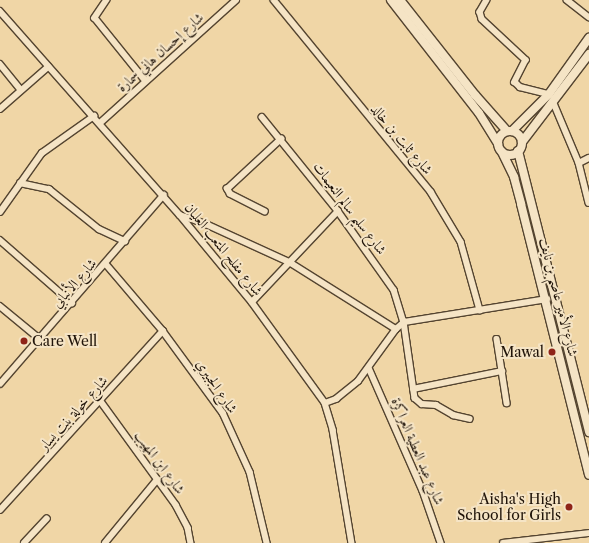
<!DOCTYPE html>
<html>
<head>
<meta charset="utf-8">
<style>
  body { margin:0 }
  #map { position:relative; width:589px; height:543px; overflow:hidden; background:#f0d6a6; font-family:"Libre Caslon Text",Amiri,serif }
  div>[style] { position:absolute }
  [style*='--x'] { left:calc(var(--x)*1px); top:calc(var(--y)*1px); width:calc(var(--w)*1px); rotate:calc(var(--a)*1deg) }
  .roads { filter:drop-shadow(1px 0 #544430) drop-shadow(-1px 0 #544430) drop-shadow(0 1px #544430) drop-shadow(0 -1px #544430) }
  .street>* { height:5.5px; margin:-2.75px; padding:0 2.75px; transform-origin:2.75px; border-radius:2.75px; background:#f5e4c5 }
  .secondary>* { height:8px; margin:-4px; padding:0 4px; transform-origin:4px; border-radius:4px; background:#f5e4c5 }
  .secondary>.ring { margin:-4px; padding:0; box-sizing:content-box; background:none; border:8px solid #f5e4c5; border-radius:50% }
  .dots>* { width:11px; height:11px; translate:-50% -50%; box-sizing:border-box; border:2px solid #f5e4c5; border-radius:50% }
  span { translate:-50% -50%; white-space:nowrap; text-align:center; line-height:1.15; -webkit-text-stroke:4px #f5e4c5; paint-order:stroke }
  .street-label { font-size:14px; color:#201409 }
  .poi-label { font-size:14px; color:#201409 }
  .left { translate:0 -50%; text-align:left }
  .right { translate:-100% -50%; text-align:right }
</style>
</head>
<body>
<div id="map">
  <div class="roads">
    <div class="street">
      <i style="--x:107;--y:0;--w:22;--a:124"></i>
      <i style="--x:95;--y:18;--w:80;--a:51.1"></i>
      <i style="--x:274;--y:0;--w:248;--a:50.7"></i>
      <i style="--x:431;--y:192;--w:58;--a:59"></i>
      <i style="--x:461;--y:242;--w:71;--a:74.4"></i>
      <i style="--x:487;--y:0;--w:14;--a:120"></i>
      <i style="--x:480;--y:12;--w:7;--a:74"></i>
      <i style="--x:482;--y:19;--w:60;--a:43"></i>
      <i style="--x:526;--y:60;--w:25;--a:117"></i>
      <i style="--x:515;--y:82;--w:7;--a:45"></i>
      <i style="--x:520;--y:87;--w:30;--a:14"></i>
      <i style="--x:567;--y:0;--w:28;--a:38"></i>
      <i style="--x:0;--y:11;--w:272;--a:48.6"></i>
      <i style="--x:180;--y:215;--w:113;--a:50.4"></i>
      <i style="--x:252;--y:302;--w:125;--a:54.1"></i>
      <i style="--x:325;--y:403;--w:28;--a:73"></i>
      <i style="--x:333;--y:430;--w:115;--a:80.5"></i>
      <i style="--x:0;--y:64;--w:33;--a:51"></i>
      <i style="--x:553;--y:101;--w:67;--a:67.2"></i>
      <i style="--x:579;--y:163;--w:41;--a:76"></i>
      <i style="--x:0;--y:109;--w:64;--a:-41.2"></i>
      <i style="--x:262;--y:117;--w:121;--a:51"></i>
      <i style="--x:338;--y:211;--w:97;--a:54.7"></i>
      <i style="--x:394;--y:290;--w:34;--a:73"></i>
      <i style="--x:404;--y:322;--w:77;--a:81.8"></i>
      <i style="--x:415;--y:398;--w:9;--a:41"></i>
      <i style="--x:422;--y:404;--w:14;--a:4"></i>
      <i style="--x:436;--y:405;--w:20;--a:30"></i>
      <i style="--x:453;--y:415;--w:17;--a:13"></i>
      <i style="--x:100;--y:123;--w:183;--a:-42.1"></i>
      <i style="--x:579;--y:163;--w:11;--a:-27"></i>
      <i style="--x:20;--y:183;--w:30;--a:12"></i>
      <i style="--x:49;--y:189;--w:64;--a:38.7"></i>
      <i style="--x:99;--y:229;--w:29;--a:25"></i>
      <i style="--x:0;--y:212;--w:72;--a:-54.6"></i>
      <i style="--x:42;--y:153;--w:64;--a:-35.4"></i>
      <i style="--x:265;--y:212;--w:39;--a:-153"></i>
      <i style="--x:230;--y:194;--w:6;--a:-121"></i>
      <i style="--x:227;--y:189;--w:74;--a:-42.8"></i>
      <i style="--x:180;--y:215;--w:28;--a:19"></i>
      <i style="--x:206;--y:224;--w:94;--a:24.6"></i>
      <i style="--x:291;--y:263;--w:124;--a:32.2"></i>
      <i style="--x:0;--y:240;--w:96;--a:41.2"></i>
      <i style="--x:106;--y:264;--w:88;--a:49.6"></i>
      <i style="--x:163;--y:331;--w:102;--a:53.8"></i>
      <i style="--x:223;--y:413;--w:65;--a:65.4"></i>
      <i style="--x:250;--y:472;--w:73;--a:76.5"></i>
      <i style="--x:252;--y:302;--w:125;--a:-46.6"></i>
      <i style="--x:0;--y:306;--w:52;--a:39.5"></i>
      <i style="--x:497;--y:339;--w:65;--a:81.1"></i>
      <i style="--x:369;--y:368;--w:134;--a:66.3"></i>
      <i style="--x:423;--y:491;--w:55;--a:70.9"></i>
      <i style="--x:0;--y:384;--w:250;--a:-49.1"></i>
      <i style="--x:413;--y:389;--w:91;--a:-11.4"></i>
      <i style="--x:100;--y:400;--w:130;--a:54.1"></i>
      <i style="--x:176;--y:505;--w:26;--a:62"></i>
      <i style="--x:188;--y:528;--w:15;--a:79"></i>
      <i style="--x:325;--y:403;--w:12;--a:-20"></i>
      <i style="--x:336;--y:399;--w:28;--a:-39"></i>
      <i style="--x:358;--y:381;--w:64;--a:-53.8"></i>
      <i style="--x:396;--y:329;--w:11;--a:-41"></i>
      <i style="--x:404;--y:322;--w:145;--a:-9.1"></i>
      <i style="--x:0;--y:510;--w:242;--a:-47.7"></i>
      <i style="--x:24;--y:543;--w:33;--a:-47"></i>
      <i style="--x:105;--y:543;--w:82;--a:-50.5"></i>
      <i style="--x:503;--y:543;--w:87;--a:-6.6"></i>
    </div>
    <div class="secondary">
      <i style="--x:391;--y:0;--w:143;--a:52.1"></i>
      <i style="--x:479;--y:113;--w:36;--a:58"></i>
      <i style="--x:400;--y:0;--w:121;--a:51.7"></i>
      <i style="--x:475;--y:95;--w:48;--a:48.4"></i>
      <i style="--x:512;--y:131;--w:52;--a:-45"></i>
      <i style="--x:549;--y:94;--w:69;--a:-54.5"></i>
      <i class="ring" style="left:498px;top:131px;width:16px;height:16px"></i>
      <i style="--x:522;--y:142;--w:111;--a:-52.7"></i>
      <i style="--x:518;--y:151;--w:290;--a:75.8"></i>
      <i style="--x:502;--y:152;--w:28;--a:64"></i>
      <i style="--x:514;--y:177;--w:28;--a:75"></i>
      <i style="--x:521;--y:204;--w:279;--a:75.9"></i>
    </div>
  </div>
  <div class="dots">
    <i style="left:24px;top:341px;background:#8f2418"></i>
    <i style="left:552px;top:352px;background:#8f2418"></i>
    <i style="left:569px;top:507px;background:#8f2418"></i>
  </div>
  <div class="street-label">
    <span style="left:160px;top:52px;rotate:-42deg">شارع إحسان هاني سمارة</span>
    <span style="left:402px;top:139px;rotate:50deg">شارع ثابت بن خالد</span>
    <span style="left:350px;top:208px;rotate:53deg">شارع سليم سالم النعيمات</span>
    <span style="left:224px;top:249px;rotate:51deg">شارع مفلح المتعب العليان</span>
    <span style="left:74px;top:283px;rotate:-49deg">شارع الأنبابي</span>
    <span style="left:559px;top:297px;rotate:76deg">شارع الأمير عاصم بن نايف</span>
    <span style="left:217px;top:386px;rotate:56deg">شارع الجبيري</span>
    <span style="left:73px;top:413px;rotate:-48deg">شارع خولة بنت يسار</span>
    <span style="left:418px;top:451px;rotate:67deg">شارع عبد العطية العراكزة</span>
    <span style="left:160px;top:462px;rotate:54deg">شارع ابن المهيب</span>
  </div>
  <div class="poi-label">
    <span class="left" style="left:32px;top:341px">Care Well</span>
    <span class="right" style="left:544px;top:352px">Mawal</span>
    <span class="right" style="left:561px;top:507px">Aisha's High<br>School for Girls</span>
  </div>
</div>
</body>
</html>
